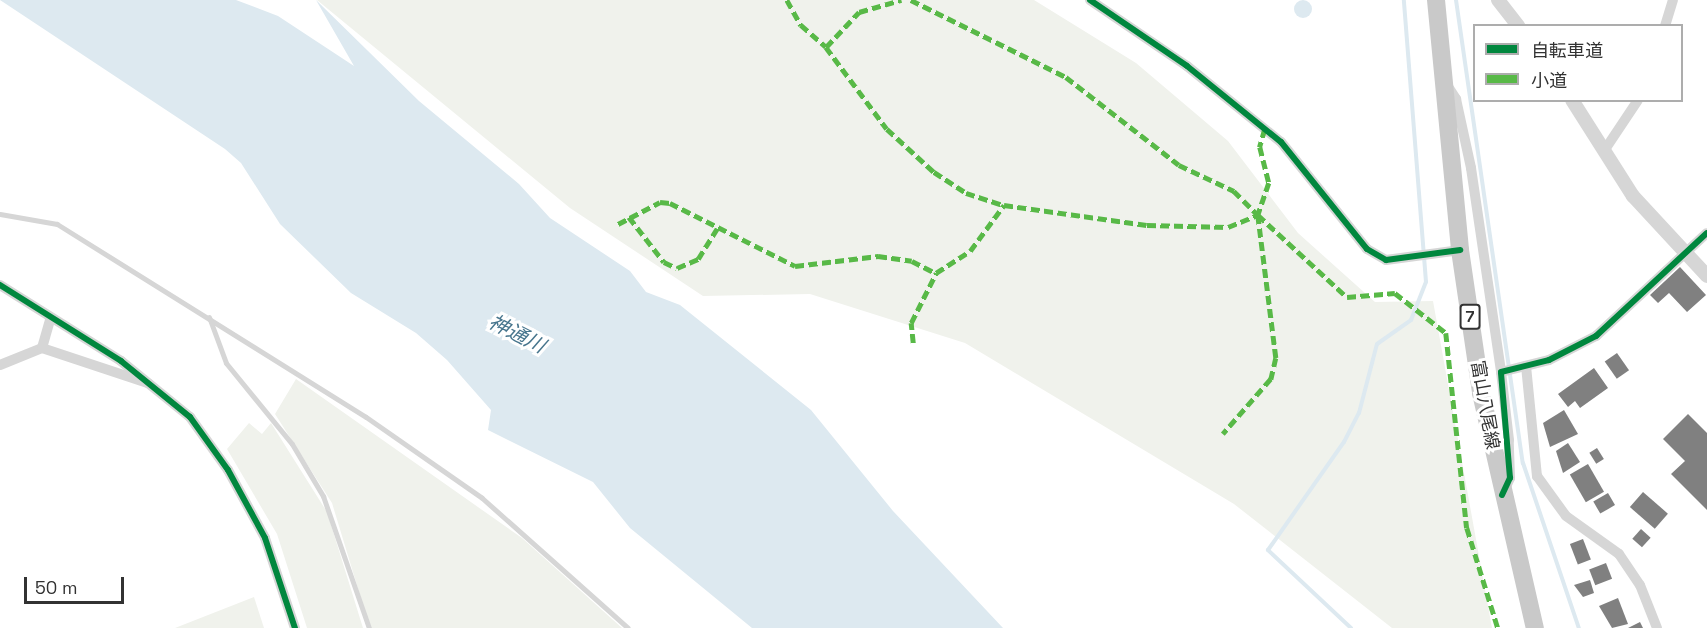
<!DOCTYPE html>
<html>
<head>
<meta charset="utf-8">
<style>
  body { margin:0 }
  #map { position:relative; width:1707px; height:628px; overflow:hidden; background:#fff; font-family:"Space Grotesk","Noto Sans JP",sans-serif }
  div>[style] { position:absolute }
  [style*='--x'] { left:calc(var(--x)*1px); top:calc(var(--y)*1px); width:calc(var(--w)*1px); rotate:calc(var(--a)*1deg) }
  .green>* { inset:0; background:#f0f2ec }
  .water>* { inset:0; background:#dde9f0 }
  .round { border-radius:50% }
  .stream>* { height:4px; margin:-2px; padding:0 2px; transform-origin:2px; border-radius:2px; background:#dde9f0 }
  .building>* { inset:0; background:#808080; transform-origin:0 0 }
  .service>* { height:5px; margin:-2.5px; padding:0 2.5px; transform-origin:2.5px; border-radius:2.5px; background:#d6d6d6 }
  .minor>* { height:10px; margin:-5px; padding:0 5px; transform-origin:5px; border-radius:5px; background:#d6d6d6 }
  .tertiary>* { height:14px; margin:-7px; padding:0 7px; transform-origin:7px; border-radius:7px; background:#d6d6d6 }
  .primary>* { height:18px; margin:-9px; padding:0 9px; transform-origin:9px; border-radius:9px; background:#c9c9c9 }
  .quiet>* { height:4.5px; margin-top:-2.25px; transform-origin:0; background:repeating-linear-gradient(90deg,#58b947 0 9px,transparent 0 13.5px) }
  .cycleway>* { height:6px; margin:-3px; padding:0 3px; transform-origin:3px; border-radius:3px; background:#00873e }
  span { translate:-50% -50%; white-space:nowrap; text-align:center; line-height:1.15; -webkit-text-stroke:6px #fff; paint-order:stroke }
  .shield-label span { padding:2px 4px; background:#fff; border:2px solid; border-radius:4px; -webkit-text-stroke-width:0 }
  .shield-label { font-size:16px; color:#323232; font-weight:700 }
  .street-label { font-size:18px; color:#323232 }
  .water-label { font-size:20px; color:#47758d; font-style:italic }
  .legend { position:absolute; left:1473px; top:24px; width:210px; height:78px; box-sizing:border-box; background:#fff; border:2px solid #adadad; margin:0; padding:8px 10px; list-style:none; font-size:18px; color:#323232 }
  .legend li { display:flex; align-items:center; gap:12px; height:30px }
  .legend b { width:30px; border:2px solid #adadad }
  .scale { position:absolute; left:24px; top:577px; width:100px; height:27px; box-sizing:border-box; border:3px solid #323232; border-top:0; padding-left:8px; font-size:18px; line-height:21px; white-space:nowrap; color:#323232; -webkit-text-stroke:4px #fff; paint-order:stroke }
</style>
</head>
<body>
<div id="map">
  <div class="green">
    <i style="clip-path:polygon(317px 0,1034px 0,1136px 63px,1228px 141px,1298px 233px,1375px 302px,1433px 301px,1492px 628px,1392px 628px,1234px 504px,965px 343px,810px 294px,703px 296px,570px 208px)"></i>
    <i style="clip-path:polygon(296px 379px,522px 538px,622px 628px,370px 628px,332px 503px,275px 414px)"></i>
    <i style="clip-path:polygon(249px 423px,262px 434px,271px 423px,327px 512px,363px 628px,307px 628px,277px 534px,227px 449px)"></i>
    <i style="clip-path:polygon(254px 597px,264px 628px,175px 628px)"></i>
  </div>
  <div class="water">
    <i class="round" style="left:1294px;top:0;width:18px;height:18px"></i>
    <i style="clip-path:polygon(0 0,236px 0,278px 16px,354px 66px,316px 0,419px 101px,519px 184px,550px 218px,630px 271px,646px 292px,680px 305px,811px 410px,893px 511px,1003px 628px,752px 628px,630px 528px,593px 482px,488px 430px,491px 410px,447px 360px,416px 333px,351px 293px,280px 224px,241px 163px,225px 149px)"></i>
  </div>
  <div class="stream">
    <i style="--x:1456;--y:0;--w:468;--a:81.8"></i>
    <i style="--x:1523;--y:463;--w:174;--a:71.3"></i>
    <i style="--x:1351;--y:628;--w:114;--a:-136.8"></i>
    <i style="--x:1268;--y:550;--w:132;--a:-54.9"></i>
    <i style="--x:1344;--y:442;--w:33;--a:-63"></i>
    <i style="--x:1359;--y:413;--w:71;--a:-75.4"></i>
    <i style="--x:1377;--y:344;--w:42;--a:-35.2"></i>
    <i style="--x:1411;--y:320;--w:41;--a:-68.5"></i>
    <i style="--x:1426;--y:282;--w:283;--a:-94.5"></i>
  </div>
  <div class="building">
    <i style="clip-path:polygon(1680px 267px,1706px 295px,1687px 312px,1669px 293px,1658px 303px,1650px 295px)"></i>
    <i style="left:1617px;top:353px;width:21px;height:15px;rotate:55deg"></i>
    <i style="clip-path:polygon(1594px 368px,1608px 388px,1580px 408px,1575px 401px,1568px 407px,1558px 394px)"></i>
    <i style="clip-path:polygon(1564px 410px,1578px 434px,1550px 447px,1543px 423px)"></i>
    <i style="clip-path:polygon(1688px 414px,1707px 433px,1707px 510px,1671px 474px,1685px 461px,1663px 439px)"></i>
    <i style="clip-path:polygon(1568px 443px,1580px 462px,1563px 473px,1556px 451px)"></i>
    <i style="left:1597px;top:448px;width:13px;height:9px;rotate:58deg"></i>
    <i style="left:1588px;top:464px;width:32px;height:21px;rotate:60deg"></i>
    <i style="left:1643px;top:492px;width:33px;height:20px;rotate:41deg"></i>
    <i style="left:1608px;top:493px;width:14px;height:17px;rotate:60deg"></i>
    <i style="left:1641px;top:529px;width:13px;height:13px;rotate:42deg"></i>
    <i style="left:1583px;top:539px;width:22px;height:14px;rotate:69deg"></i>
    <i style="left:1606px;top:563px;width:17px;height:18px;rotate:69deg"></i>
    <i style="clip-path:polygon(1590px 580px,1594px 593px,1583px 597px,1574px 585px)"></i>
    <i style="clip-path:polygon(1618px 598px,1628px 624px,1612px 628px,1599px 606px)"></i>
    <i style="clip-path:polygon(1640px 622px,1643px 628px,1628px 628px)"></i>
  </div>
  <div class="service">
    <i style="--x:0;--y:214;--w:58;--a:10"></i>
    <i style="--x:57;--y:224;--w:364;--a:32"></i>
    <i style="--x:366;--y:417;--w:141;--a:34.9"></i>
    <i style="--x:482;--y:498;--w:195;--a:41.7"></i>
    <i style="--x:209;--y:317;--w:49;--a:69.7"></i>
    <i style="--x:226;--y:363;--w:104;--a:50.8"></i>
    <i style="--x:292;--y:444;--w:61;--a:59.2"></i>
    <i style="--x:323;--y:496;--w:140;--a:70.8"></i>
  </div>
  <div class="minor">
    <i style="--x:1090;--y:0;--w:117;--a:34.2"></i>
    <i style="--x:1187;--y:66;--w:121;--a:39"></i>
    <i style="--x:1281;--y:142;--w:137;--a:51.2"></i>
    <i style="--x:1367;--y:249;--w:22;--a:30"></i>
    <i style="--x:1386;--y:260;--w:75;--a:-7.7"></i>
    <i style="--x:1665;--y:26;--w:27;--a:-73"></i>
    <i style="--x:1447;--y:85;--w:17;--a:57"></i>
    <i style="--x:1456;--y:99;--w:71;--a:77.7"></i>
    <i style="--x:1471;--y:168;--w:206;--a:81.6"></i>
    <i style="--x:1604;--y:151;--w:61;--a:-56.3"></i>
    <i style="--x:0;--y:285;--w:143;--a:32.1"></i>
    <i style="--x:121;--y:361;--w:89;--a:39.1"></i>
    <i style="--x:190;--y:417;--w:65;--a:54.4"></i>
    <i style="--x:228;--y:470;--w:77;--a:61.4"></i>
    <i style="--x:265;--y:538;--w:95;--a:71.6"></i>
    <i style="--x:42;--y:348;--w:112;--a:18.3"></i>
    <i style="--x:0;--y:365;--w:45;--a:-22"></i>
    <i style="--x:42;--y:348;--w:32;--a:-74"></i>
    <i style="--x:1526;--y:366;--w:111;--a:84.3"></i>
    <i style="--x:1537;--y:476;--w:49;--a:54.1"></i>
    <i style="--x:1566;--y:516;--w:65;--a:35.6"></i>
    <i style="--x:1619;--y:554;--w:37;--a:56"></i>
    <i style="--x:1640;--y:585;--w:46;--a:68.4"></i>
    <i style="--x:1504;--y:491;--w:14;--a:-65"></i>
    <i style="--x:1510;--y:478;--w:38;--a:-92"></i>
    <i style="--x:1509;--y:440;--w:68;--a:-96.7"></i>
    <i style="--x:1501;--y:372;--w:49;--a:-14"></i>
    <i style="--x:1549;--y:360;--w:53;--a:-27.1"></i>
    <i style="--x:1596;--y:336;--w:151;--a:-42.9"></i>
  </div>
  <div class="tertiary">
    <i style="--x:1498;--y:0;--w:33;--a:52"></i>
    <i style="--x:1572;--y:100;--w:114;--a:57.6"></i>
    <i style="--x:1633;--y:196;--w:109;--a:47.2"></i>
  </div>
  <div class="primary">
    <i style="--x:1436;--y:0;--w:251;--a:84.5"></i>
    <i style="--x:1460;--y:250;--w:145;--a:81.6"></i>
    <i style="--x:1481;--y:393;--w:241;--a:77.1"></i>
  </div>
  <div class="quiet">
    <i style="--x:787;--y:0;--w:29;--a:61"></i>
    <i style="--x:801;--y:25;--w:33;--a:41"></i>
    <i style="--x:826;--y:47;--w:102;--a:53.4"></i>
    <i style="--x:887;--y:129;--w:64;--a:42.5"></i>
    <i style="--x:934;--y:172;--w:38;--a:33"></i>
    <i style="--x:966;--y:193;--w:40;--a:18"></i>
    <i style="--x:1004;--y:205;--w:144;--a:8"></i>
    <i style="--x:1147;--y:225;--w:81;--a:1.4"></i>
    <i style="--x:1228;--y:227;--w:32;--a:-22"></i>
    <i style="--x:911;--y:0;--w:173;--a:26.4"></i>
    <i style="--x:1066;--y:77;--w:143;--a:37.9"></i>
    <i style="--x:1179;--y:165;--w:61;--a:25.3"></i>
    <i style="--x:1234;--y:191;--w:34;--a:45"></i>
    <i style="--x:1258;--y:215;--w:144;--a:82.8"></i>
    <i style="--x:1276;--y:358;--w:22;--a:103"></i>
    <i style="--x:1271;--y:379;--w:73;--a:131.1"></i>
    <i style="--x:826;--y:47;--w:48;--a:-46.7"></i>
    <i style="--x:859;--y:12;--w:44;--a:-15.9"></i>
    <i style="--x:1265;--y:129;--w:19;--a:106"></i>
    <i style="--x:1260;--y:147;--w:37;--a:76"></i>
    <i style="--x:1269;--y:183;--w:34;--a:109"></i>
    <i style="--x:1258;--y:215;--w:121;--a:42.7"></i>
    <i style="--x:1347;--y:297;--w:48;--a:-4.8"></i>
    <i style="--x:1395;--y:293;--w:65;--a:38.1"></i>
    <i style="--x:1446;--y:333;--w:196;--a:83.9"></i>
    <i style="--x:1467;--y:528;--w:105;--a:72.8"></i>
    <i style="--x:629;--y:217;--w:57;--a:52.1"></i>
    <i style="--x:664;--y:262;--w:14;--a:25"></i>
    <i style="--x:677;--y:268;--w:23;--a:-23"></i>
    <i style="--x:698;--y:259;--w:36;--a:-58"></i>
    <i style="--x:618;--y:224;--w:47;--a:-27.6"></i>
    <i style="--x:660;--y:202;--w:10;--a:6"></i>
    <i style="--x:670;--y:203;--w:140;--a:26.7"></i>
    <i style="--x:795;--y:266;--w:84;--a:-6.9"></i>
    <i style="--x:878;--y:256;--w:34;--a:8"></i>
    <i style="--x:912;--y:261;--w:27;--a:27"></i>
    <i style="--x:936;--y:273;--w:40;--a:-32.9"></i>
    <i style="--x:970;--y:251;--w:57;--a:-53.5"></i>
    <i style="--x:913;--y:343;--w:20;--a:-96"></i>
    <i style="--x:911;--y:323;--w:56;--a:-63.4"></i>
  </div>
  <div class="cycleway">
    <i style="--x:1090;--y:0;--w:117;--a:34.2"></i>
    <i style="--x:1187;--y:66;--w:121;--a:39"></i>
    <i style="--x:1281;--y:142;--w:137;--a:51.2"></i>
    <i style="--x:1367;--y:249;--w:22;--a:30"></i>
    <i style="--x:1386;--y:260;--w:75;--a:-7.7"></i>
    <i style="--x:0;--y:285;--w:143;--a:32.1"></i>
    <i style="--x:121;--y:361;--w:89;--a:39.1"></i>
    <i style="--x:190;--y:417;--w:65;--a:54.4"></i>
    <i style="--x:228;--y:470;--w:77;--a:61.4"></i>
    <i style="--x:265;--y:538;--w:95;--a:71.6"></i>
    <i style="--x:1502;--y:495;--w:19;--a:-65"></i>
    <i style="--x:1510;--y:478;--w:106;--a:-94.9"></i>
    <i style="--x:1501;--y:372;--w:49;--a:-14"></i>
    <i style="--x:1549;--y:360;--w:53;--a:-27.1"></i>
    <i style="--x:1596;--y:336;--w:151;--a:-42.9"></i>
  </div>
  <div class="shield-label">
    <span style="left:1470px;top:317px">7</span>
  </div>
  <div class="street-label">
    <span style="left:1485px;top:405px;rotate:80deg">富山八尾線</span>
  </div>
  <div class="water-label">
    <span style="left:517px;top:334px;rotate:27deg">神通川</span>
  </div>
  <ul class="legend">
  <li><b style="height:8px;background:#00873e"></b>自転車道</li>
  <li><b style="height:8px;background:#58b947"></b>小道</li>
  </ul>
  <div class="scale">50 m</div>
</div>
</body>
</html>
